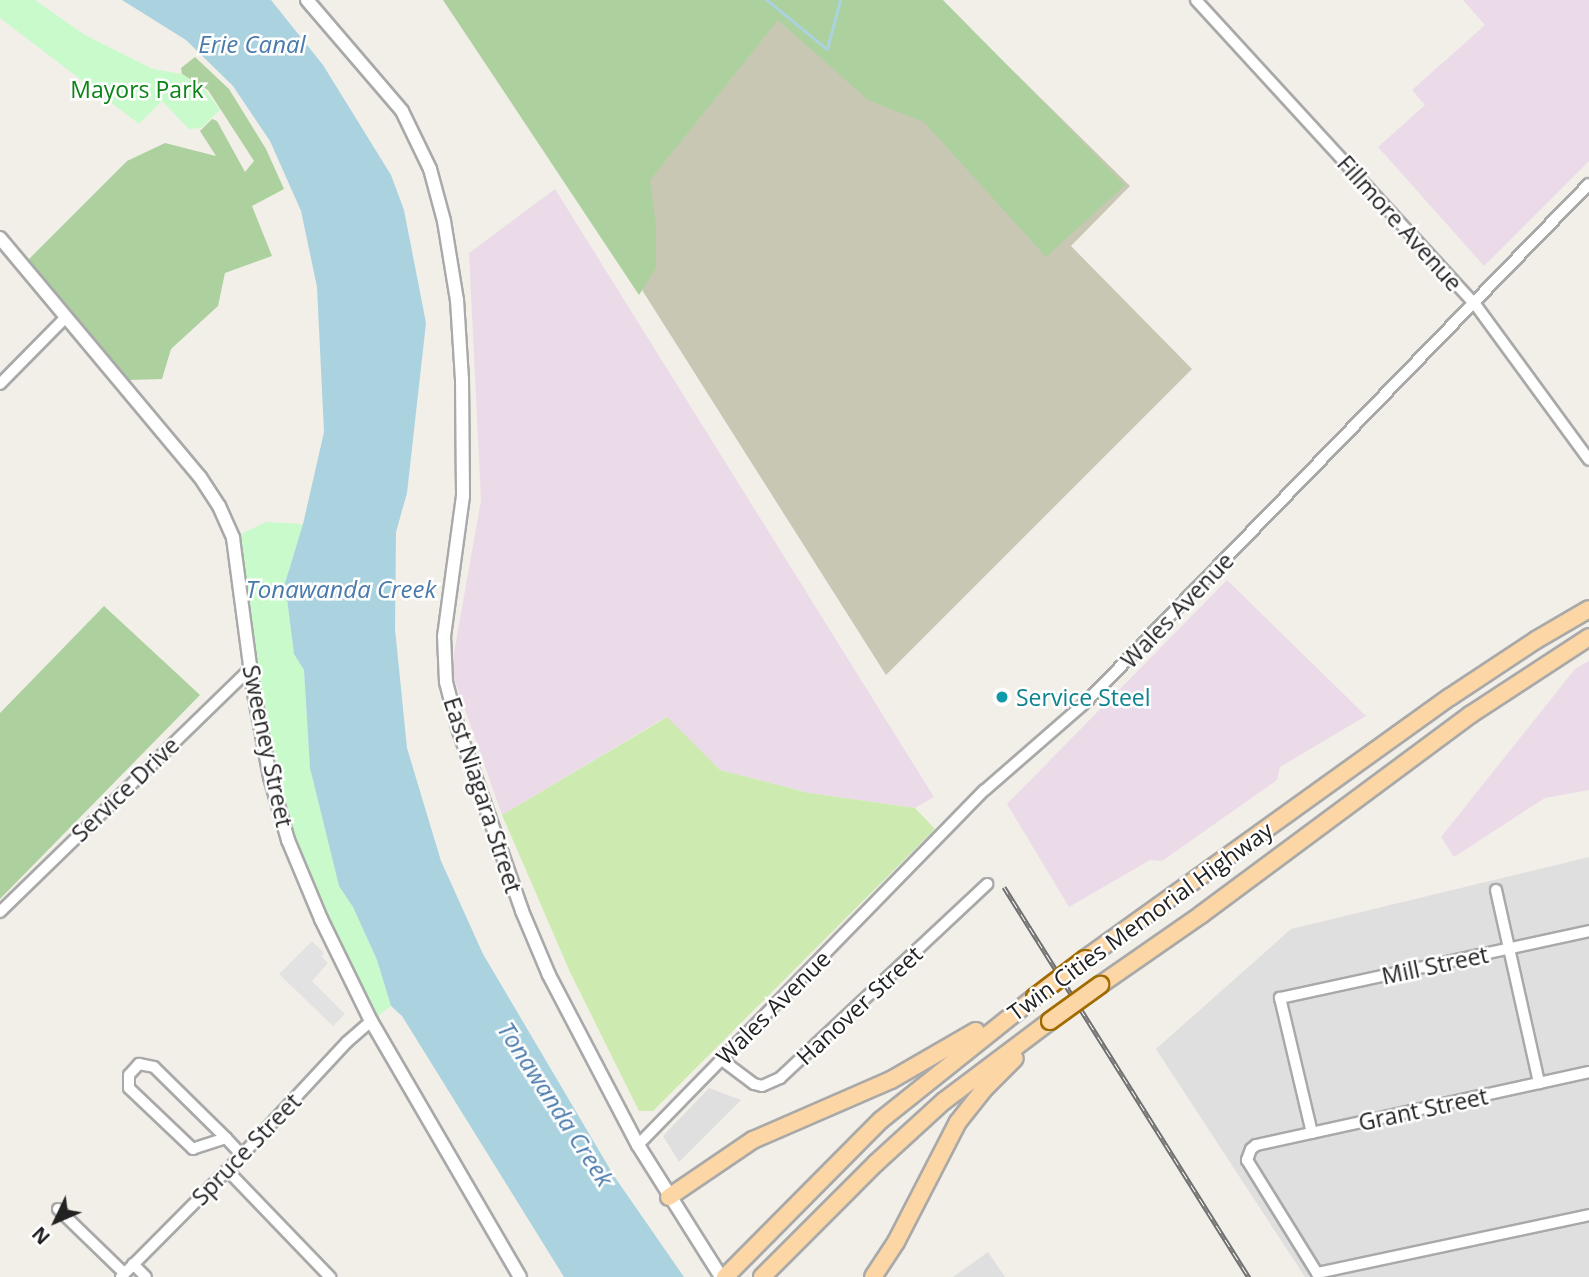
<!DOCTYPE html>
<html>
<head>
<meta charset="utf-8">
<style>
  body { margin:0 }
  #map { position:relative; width:1589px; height:1277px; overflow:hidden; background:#f2efe9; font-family:"Open Sans",sans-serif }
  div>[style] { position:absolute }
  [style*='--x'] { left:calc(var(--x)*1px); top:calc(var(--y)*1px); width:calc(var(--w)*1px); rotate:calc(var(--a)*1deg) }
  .residential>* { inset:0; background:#e0dfdf }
  .industrial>* { inset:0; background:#ebdbe8 }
  .construction>* { inset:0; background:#c7c7b4 }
  .grass>* { inset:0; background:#cdebb0 }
  .forest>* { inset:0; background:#add19e }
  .park>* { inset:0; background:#c8facc }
  .parking>* { inset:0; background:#e2e2e2 }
  .water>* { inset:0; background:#aad3df }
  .stream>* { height:2.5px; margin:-1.25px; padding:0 1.25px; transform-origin:1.25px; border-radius:1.25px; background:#aad3df }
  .roads { filter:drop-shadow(2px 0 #a9a9a9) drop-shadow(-2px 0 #a9a9a9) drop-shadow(0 2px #a9a9a9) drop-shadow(0 -2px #a9a9a9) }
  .minor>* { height:10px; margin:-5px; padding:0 5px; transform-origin:5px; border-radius:5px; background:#fff }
  .tertiary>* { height:12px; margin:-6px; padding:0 6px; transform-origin:6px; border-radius:6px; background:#fff }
  .primary>* { height:16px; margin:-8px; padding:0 8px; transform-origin:8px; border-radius:8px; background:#fcd6a4 }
  .rail>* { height:5px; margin-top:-2.5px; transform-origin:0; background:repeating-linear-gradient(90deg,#fff 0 8px,#707070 0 16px); box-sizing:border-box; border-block:2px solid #707070 }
  .bridges { filter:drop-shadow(2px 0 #a06b00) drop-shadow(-2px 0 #a06b00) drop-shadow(0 2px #a06b00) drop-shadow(0 -2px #a06b00) }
  .primary-bridge>* { height:16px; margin:-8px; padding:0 8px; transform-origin:8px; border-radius:8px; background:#fcd6a4 }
  .dots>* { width:19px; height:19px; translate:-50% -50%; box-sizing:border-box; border:4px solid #fff; border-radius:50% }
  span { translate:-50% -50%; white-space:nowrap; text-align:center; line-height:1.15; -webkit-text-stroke:5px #fff; paint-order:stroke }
  .park-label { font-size:23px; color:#0c8416 }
  .street-label { font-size:23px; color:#222 }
  .culture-label { font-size:23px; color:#0d838f }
  .left { translate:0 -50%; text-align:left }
  .water-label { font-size:24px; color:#4a7aab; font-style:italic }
  .north { position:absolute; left:21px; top:1186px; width:70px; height:70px; -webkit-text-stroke:5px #fff; paint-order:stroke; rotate:226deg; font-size:19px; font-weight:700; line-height:28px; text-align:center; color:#222 }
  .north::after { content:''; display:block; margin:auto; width:24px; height:32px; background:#222; clip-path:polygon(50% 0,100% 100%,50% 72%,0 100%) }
</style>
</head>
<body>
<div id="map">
  <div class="residential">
    <i style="clip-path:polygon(1589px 857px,1589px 1277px,1305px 1277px,1156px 1049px,1291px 929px)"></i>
    <i style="clip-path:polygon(709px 1088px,741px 1100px,679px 1162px,663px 1136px)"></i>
    <i style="clip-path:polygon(988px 1252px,1005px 1277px,953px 1277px)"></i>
  </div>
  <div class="industrial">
    <i style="clip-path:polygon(1463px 0,1589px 0,1589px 161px,1484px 266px,1378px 147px,1425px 105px,1412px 90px,1485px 25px)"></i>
    <i style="clip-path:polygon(555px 189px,934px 797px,915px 808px,809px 793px,720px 770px,666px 717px,502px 815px,451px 670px,481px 500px,469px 253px)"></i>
    <i style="clip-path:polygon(1227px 580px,1366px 716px,1280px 767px,1277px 780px,1162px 861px,1150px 860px,1069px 907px,1007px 804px)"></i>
    <i style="clip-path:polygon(1589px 661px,1589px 790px,1545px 798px,1454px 857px,1441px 837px,1575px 669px)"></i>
  </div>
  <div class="construction">
    <i style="clip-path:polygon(570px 0,941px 0,1130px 186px,1071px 246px,1192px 369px,886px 675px,502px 69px)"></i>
  </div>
  <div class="grass">
    <i style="clip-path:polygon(667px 717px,720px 770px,809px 793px,915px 808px,935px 829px,653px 1111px,639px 1111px,570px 972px,502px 815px)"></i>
  </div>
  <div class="forest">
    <i style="clip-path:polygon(443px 0,943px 0,1125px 185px,1046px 257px,924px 122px,868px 100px,778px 20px,650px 180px,656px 225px,656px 268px,639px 295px)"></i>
    <i style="clip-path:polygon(195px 57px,229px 89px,266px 149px,284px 189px,252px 206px,272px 256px,225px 273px,218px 306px,171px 349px,162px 379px,129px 380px,28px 260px,127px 161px,165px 143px,216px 156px,200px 131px,212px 119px,217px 121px,245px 172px,254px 161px,208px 90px,182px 74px,181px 68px)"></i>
    <i style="clip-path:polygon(104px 606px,200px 695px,0 899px,0 713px)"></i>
  </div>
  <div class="park">
    <i style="clip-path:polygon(0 0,35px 0,85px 35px,153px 69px,182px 74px,206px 91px,220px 110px,201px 128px,189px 129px,162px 101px,139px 124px,0 18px)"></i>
    <i style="clip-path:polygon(266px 522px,303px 524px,285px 583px,294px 654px,304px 670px,310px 768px,339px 886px,353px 907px,377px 960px,391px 1006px,371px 1021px,288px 840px,253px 688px,233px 538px)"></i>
  </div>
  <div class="parking">
    <i style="clip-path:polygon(312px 941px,324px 953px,321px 956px,328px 963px,312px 981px,345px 1014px,333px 1026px,279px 974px)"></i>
  </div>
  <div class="water">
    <i style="clip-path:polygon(122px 0,271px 0,323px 65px,391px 175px,404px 210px,426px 323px,407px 493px,396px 532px,395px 629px,407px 748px,441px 861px,483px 954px,614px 1176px,684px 1277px,564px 1277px,402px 1016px,391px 1006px,377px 960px,353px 907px,339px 886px,310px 768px,304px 670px,294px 654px,285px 583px,303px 524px,324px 432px,317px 287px,301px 211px,270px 141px,233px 86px,186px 40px)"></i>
  </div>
  <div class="stream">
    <i style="--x:767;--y:0;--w:77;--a:39.2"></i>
    <i style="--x:827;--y:49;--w:51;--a:-75.1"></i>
  </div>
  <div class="roads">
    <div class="minor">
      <i style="--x:1196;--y:0;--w:413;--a:47.5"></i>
      <i style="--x:1475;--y:304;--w:193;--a:53.8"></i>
      <i style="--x:0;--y:384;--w:94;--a:-45.4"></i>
      <i style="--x:1496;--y:890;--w:198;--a:77.4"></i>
      <i style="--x:0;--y:912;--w:350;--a:-44.2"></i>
      <i style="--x:722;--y:1060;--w:40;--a:37"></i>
      <i style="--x:754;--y:1084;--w:8;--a:14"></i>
      <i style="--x:762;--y:1086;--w:20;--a:-24"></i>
      <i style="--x:780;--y:1078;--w:284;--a:-43.1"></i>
      <i style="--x:1589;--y:1072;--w:341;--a:167.6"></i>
      <i style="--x:1256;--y:1145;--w:6;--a:141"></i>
      <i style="--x:1251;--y:1149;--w:12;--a:110"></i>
      <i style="--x:1247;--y:1160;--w:133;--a:58.2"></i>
      <i style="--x:1317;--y:1273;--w:278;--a:-12"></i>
      <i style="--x:1312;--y:1133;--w:139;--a:-103.3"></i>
      <i style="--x:1280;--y:998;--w:316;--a:-12.2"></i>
      <i style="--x:226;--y:1138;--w:35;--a:162"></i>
      <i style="--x:193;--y:1149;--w:88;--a:-136.4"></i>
      <i style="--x:129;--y:1088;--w:13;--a:-90"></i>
      <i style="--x:129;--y:1075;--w:15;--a:-48"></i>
      <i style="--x:139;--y:1064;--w:15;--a:11"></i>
      <i style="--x:154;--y:1067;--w:101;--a:44.6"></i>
      <i style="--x:226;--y:1138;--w:23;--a:47"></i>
      <i style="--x:638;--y:1145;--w:496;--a:-45.7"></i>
      <i style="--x:985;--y:790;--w:137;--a:-41.1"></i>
      <i style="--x:1088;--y:700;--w:719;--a:-45.85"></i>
      <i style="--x:227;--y:1170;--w:149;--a:46.1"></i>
      <i style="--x:58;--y:1209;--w:92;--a:44.1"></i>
      <i style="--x:133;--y:1264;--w:18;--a:45"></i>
      <i style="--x:121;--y:1277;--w:172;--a:-45.2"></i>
      <i style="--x:242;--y:1155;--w:154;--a:-47.1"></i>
      <i style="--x:347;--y:1042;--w:32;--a:-41"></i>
    </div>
    <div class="tertiary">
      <i style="--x:307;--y:0;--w:146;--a:49.4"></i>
      <i style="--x:402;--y:111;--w:64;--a:64.2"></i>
      <i style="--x:430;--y:169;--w:54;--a:74.9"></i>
      <i style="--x:444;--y:221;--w:80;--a:80.7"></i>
      <i style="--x:457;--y:300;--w:79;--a:86.4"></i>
      <i style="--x:462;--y:379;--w:117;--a:89.5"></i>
      <i style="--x:463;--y:496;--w:141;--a:97.7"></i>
      <i style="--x:444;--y:636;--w:46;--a:87.5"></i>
      <i style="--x:446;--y:682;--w:48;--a:75.4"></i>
      <i style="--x:458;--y:728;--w:194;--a:70.7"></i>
      <i style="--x:522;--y:911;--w:69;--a:67.1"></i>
      <i style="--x:549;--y:975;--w:192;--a:62.4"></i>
      <i style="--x:638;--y:1145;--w:156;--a:57.8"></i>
      <i style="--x:0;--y:238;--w:312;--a:50.1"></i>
      <i style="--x:200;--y:477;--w:35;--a:57"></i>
      <i style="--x:219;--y:506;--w:35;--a:66"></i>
      <i style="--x:233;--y:538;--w:151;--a:82.4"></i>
      <i style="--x:253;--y:688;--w:91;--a:79.2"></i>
      <i style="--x:270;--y:777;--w:66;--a:74.1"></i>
      <i style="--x:288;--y:840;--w:86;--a:67.3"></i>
      <i style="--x:321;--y:919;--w:114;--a:63.9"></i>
      <i style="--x:371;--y:1021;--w:296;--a:59.8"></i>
    </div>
    <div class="primary">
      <i style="--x:1085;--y:959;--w:449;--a:-35.7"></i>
      <i style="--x:1450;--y:697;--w:103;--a:-33.5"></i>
      <i style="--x:1536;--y:640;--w:61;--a:-30.3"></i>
      <i style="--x:1100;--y:985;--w:124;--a:-34.8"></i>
      <i style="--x:1202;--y:914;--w:334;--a:-36.6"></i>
      <i style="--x:1470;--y:715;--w:142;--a:-33.2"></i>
      <i style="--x:669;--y:1197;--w:102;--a:-34.2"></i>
      <i style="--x:753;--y:1140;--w:150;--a:-23.5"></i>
      <i style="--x:891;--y:1080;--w:98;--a:-30"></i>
      <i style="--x:725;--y:1277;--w:221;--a:-45.2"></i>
      <i style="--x:881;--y:1120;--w:197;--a:-38.6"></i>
      <i style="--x:762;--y:1277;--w:161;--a:-45"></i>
      <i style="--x:876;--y:1163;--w:92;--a:-42.4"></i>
      <i style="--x:944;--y:1101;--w:133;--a:-37"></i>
      <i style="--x:873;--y:1277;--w:42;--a:-56.7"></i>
      <i style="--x:896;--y:1242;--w:135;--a:-62.7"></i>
      <i style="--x:958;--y:1122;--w:43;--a:-51.5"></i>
      <i style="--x:985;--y:1088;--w:42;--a:-45"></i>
    </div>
  </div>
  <div class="rail">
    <i style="--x:1004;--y:887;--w:461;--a:57.9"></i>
  </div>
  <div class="bridges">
    <div class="primary-bridge">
      <i style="--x:1035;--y:997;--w:63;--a:-37.2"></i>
      <i style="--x:1050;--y:1021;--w:62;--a:-35.8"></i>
    </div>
  </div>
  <div class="dots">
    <i style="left:1002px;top:697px;background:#0f9aa8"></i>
  </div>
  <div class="park-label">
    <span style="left:137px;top:89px">Mayors Park</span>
  </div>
  <div class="street-label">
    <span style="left:1400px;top:223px;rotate:48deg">Fillmore Avenue</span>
    <span style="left:1177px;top:610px;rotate:-46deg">Wales Avenue</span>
    <span style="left:268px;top:746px;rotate:78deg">Sweeney Street</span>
    <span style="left:125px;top:789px;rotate:-44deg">Service Drive</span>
    <span style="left:483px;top:795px;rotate:72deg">East Niagara Street</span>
    <span style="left:1140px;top:921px;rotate:-36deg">Twin Cities Memorial Highway</span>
    <span style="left:1435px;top:965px;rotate:-12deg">Mill Street</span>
    <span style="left:859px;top:1005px;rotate:-43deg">Hanover Street</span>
    <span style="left:773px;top:1007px;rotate:-45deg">Wales Avenue</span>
    <span style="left:1423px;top:1109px;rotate:-12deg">Grant Street</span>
    <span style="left:246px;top:1149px;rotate:-46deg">Spruce Street</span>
  </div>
  <div class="culture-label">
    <span class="left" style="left:1016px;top:697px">Service Steel</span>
  </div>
  <div class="water-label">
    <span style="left:252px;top:44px">Erie Canal</span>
    <span style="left:341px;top:589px">Tonawanda Creek</span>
    <span style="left:556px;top:1104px;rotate:57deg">Tonawanda Creek</span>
  </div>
  <div class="north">N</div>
</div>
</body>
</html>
